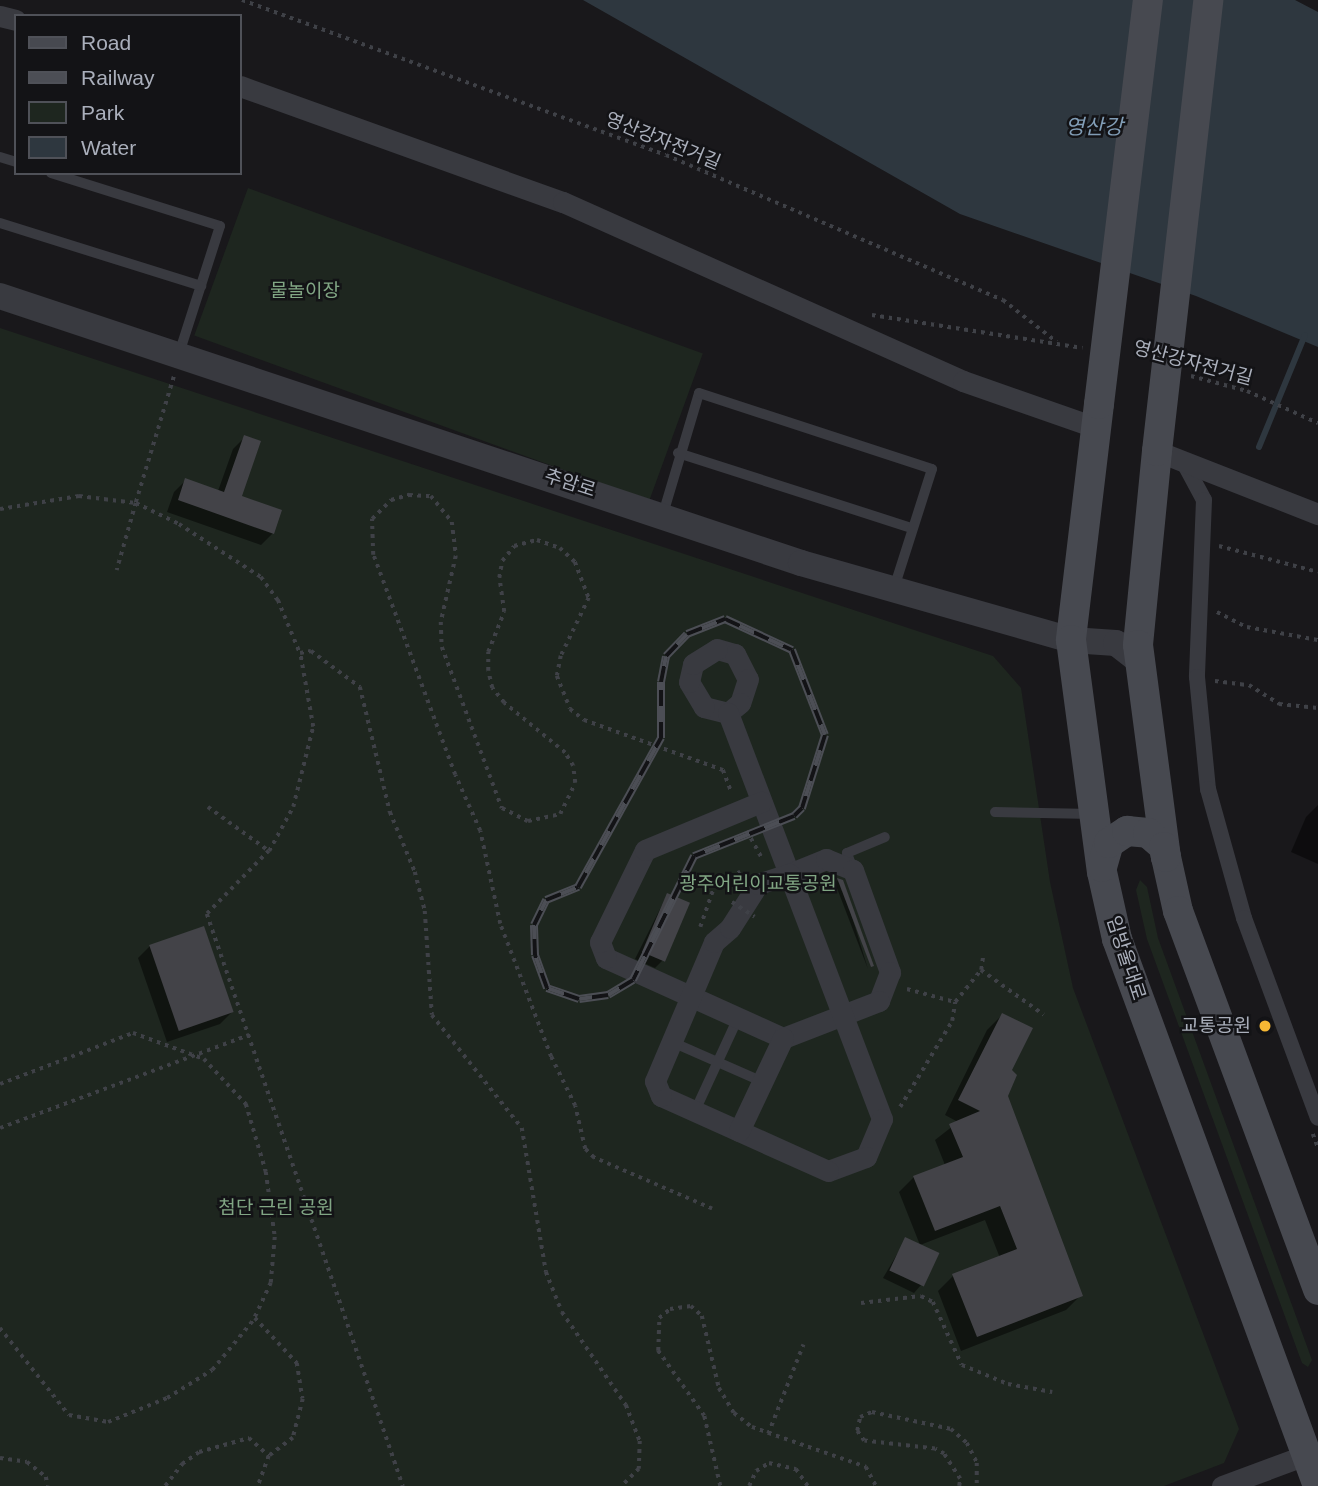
<!DOCTYPE html>
<html>
<head>
<meta charset="utf-8">
<style>
  body { margin:0 }
  #map { position:relative; width:1318px; height:1486px; overflow:hidden; background:#19181b; font-family:Arial,"Noto Sans KR",sans-serif }
  div>[style] { position:absolute }
  [style*='--x'] { left:calc(var(--x)*1px); top:calc(var(--y)*1px); width:calc(var(--w)*1px); rotate:calc(var(--a)*1deg) }
  .green>* { inset:0; background:#1e261f; transform-origin:0 0 }
  .water>* { inset:0; background:#2e373f }
  .shadow>* { inset:0; background:#0007 }
  .stream>* { height:6px; margin:-3px; padding:0 3px; transform-origin:3px; border-radius:3px; background:#2e373f }
  .building>* { inset:0; background:#434348; transform-origin:0 0 }
  .path>* { height:3.5px; margin-top:-1.75px; transform-origin:0; background:repeating-linear-gradient(90deg,#3f4147 0 3.5px,transparent 0 8.5px) }
  .service>* { height:10px; margin:-5px; padding:0 5px; transform-origin:5px; border-radius:5px; background:#393a40 }
  .pedestrian>* { height:16px; margin:-8px; padding:0 8px; transform-origin:8px; border-radius:8px; background:#393a40 }
  .minor>* { height:21px; margin:-10.5px; padding:0 10.5px; transform-origin:10.5px; border-radius:10.5px; background:#393a40 }
  .tertiary>* { height:26px; margin:-13px; padding:0 13px; transform-origin:13px; border-radius:13px; background:#393a40 }
  .secondary>* { height:30px; margin:-15px; padding:0 15px; transform-origin:15px; border-radius:15px; background:#474950 }
  .rail>* { height:8px; margin-top:-4px; transform-origin:0; background:repeating-linear-gradient(90deg,#131316 0 16px,#4c4e55 0 32px); box-sizing:border-box; border-block:2px solid #4c4e55 }
  .path-bridge>* { height:3.5px; margin-top:-1.75px; transform-origin:0; background:repeating-linear-gradient(90deg,#3f4147 0 3.5px,transparent 0 8.5px) }
  .secondary-bridge>* { height:30px; margin:-15px; padding:0 15px; transform-origin:15px; border-radius:15px; background:#474950 }
  .dots>* { width:19px; height:19px; translate:-50% -50%; box-sizing:border-box; border:4px solid #131316; border-radius:50% }
  span { translate:-50% -50%; white-space:nowrap; text-align:center; line-height:1.15; -webkit-text-stroke:5px #131316; paint-order:stroke }
  .street-label { font-size:19px; color:#aaafbb }
  .park-label { font-size:19px; color:#81a684 }
  .poi-label { font-size:19px; color:#aaafbb }
  .right { translate:-100% -50%; text-align:right }
  .water-label { font-size:21px; color:#819db6; font-style:italic }
  .legend { position:absolute; left:14px; top:14px; width:228px; height:161px; box-sizing:border-box; background:#131316; border:2px solid #4f5158; margin:0; padding:9px 12px; list-style:none; font-size:21px; color:#aaafbb }
  .legend li { display:flex; align-items:center; gap:14px; height:35px }
  .legend b { width:35px; border:2px solid #4f5158 }
</style>
</head>
<body>
<div id="map">
  <div class="green">
    <i style="left:248px;top:188px;width:484px;height:157px;rotate:20deg"></i>
    <i style="clip-path:polygon(0 328px,993px 656px,1021px 688px,1050px 882px,1073px 988px,1239px 1429px,1224px 1463px,1164px 1486px,0 1486px)"></i>
    <i style="clip-path:polygon(1140px 880px,1147px 887px,1158px 938px,1312px 1360px,1308px 1367px,1302px 1363px,1147px 939px,1136px 890px)"></i>
  </div>
  <div class="water">
    <i style="clip-path:polygon(583px 0,1295px 0,1318px 12px,1318px 347px,1196px 296px,960px 214px)"></i>
  </div>
  <div class="shadow">
    <i style="clip-path:polygon(245px 437px,240px 497px,273px 533px,261px 545px,167px 512px,174px 492px,186px 480px,218px 491px,233px 449px)"></i>
    <i style="clip-path:polygon(1318px 805px,1318px 864px,1291px 852px,1306px 817px)"></i>
    <i style="clip-path:polygon(838px 880px,841px 881px,868px 969px,835px 883px)"></i>
    <i style="clip-path:polygon(667px 895px,663px 960px,655px 968px,635px 959px)"></i>
    <i style="clip-path:polygon(150px 946px,232px 1012px,220px 1024px,167px 1042px,138px 958px)"></i>
    <i style="clip-path:polygon(1002px 1015px,1010px 1071px,1006px 1096px,1081px 1295px,1066px 1310px,961px 1351px,938px 1291px,953px 1276px,1000px 1258px,985px 1220px,920px 1245px,899px 1192px,914px 1177px,945px 1165px,935px 1140px,958px 1122px,945px 1115px,987px 1030px)"></i>
    <i style="clip-path:polygon(906px 1239px,921px 1285px,914px 1293px,883px 1278px)"></i>
  </div>
  <div class="stream">
    <i style="--x:1259;--y:447;--w:121;--a:-67.7"></i>
  </div>
  <div class="building">
    <i style="clip-path:polygon(244px 435px,261px 441px,242px 496px,282px 510px,274px 534px,178px 500px,185px 478px,224px 492px)"></i>
    <i style="clip-path:polygon(837px 878px,843px 880px,874px 966px,871px 967px)"></i>
    <i style="left:667px;top:893px;width:25px;height:64px;rotate:23deg"></i>
    <i style="left:204px;top:926px;width:91px;height:58px;rotate:71deg"></i>
    <i style="clip-path:polygon(1002px 1013px,1033px 1028px,1012px 1070px,1017px 1075px,1008px 1096px,1083px 1296px,977px 1337px,952px 1274px,1017px 1249px,1000px 1206px,935px 1231px,913px 1176px,963px 1157px,949px 1124px,980px 1111px,958px 1100px)"></i>
    <i style="left:905px;top:1237px;width:38px;height:37px;rotate:25deg"></i>
  </div>
  <div class="path">
    <i style="--x:242;--y:0;--w:451;--a:20.1"></i>
    <i style="--x:666;--y:155;--w:367;--a:23.3"></i>
    <i style="--x:1003;--y:300;--w:68;--a:37.9"></i>
    <i style="--x:872;--y:315;--w:213;--a:8.9"></i>
    <i style="--x:1191;--y:376;--w:58;--a:15"></i>
    <i style="--x:1247;--y:391;--w:78;--a:24.3"></i>
    <i style="--x:174;--y:377;--w:132;--a:106.8"></i>
    <i style="--x:136;--y:503;--w:48;--a:26"></i>
    <i style="--x:179;--y:524;--w:98;--a:32.9"></i>
    <i style="--x:261;--y:577;--w:29;--a:54"></i>
    <i style="--x:278;--y:600;--w:57;--a:67.5"></i>
    <i style="--x:300;--y:653;--w:11;--a:-10"></i>
    <i style="--x:311;--y:651;--w:61;--a:36.3"></i>
    <i style="--x:360;--y:687;--w:129;--a:76.5"></i>
    <i style="--x:390;--y:812;--w:65;--a:67.4"></i>
    <i style="--x:415;--y:872;--w:40;--a:75.6"></i>
    <i style="--x:425;--y:911;--w:104;--a:86.1"></i>
    <i style="--x:432;--y:1015;--w:144;--a:51.5"></i>
    <i style="--x:522;--y:1128;--w:146;--a:80.5"></i>
    <i style="--x:546;--y:1272;--w:43;--a:68.2"></i>
    <i style="--x:562;--y:1312;--w:113;--a:55.5"></i>
    <i style="--x:626;--y:1405;--w:39;--a:69"></i>
    <i style="--x:640;--y:1441;--w:28;--a:92"></i>
    <i style="--x:639;--y:1469;--w:24;--a:135"></i>
    <i style="--x:0;--y:509;--w:80;--a:-9.3"></i>
    <i style="--x:79;--y:496;--w:57;--a:7"></i>
    <i style="--x:136;--y:503;--w:70;--a:105.8"></i>
    <i style="--x:1219;--y:546;--w:102;--a:14.7"></i>
    <i style="--x:1217;--y:612;--w:34;--a:27"></i>
    <i style="--x:1247;--y:627;--w:72;--a:10.4"></i>
    <i style="--x:1215;--y:681;--w:34;--a:7"></i>
    <i style="--x:1249;--y:685;--w:36;--a:32"></i>
    <i style="--x:1279;--y:704;--w:39;--a:6"></i>
    <i style="--x:208;--y:807;--w:75;--a:35.8"></i>
    <i style="--x:269;--y:851;--w:50;--a:-61.4"></i>
    <i style="--x:293;--y:807;--w:82;--a:-76"></i>
    <i style="--x:313;--y:727;--w:75;--a:-100"></i>
    <i style="--x:747;--y:831;--w:29;--a:61"></i>
    <i style="--x:269;--y:851;--w:88;--a:134.5"></i>
    <i style="--x:207;--y:914;--w:605;--a:71.09"></i>
    <i style="--x:700;--y:927;--w:46;--a:-70.8"></i>
    <i style="--x:715;--y:884;--w:28;--a:-26"></i>
    <i style="--x:981;--y:970;--w:77;--a:35.5"></i>
    <i style="--x:907;--y:989;--w:50;--a:15.2"></i>
    <i style="--x:0;--y:1084;--w:142;--a:-21"></i>
    <i style="--x:133;--y:1033;--w:76;--a:20.1"></i>
    <i style="--x:204;--y:1059;--w:62;--a:47"></i>
    <i style="--x:246;--y:1104;--w:71;--a:73.6"></i>
    <i style="--x:266;--y:1172;--w:66;--a:82.1"></i>
    <i style="--x:275;--y:1237;--w:46;--a:95"></i>
    <i style="--x:271;--y:1283;--w:38;--a:115"></i>
    <i style="--x:900;--y:1107;--w:100;--a:-58.8"></i>
    <i style="--x:952;--y:1021;--w:19;--a:-81"></i>
    <i style="--x:955;--y:1002;--w:41;--a:-50.9"></i>
    <i style="--x:981;--y:970;--w:15;--a:-82"></i>
    <i style="--x:0;--y:1128;--w:266;--a:-20.5"></i>
    <i style="--x:1313;--y:1134;--w:15;--a:70"></i>
    <i style="--x:712;--y:1209;--w:129;--a:-156.6"></i>
    <i style="--x:594;--y:1158;--w:13;--a:-135"></i>
    <i style="--x:585;--y:1149;--w:44;--a:-103.1"></i>
    <i style="--x:575;--y:1106;--w:55;--a:-116.1"></i>
    <i style="--x:551;--y:1057;--w:142;--a:-111"></i>
    <i style="--x:500;--y:924;--w:95;--a:-102.1"></i>
    <i style="--x:480;--y:831;--w:61;--a:-114.1"></i>
    <i style="--x:455;--y:775;--w:235;--a:-110.4"></i>
    <i style="--x:373;--y:555;--w:36;--a:-92"></i>
    <i style="--x:372;--y:519;--w:27;--a:-45"></i>
    <i style="--x:391;--y:500;--w:19;--a:-16"></i>
    <i style="--x:409;--y:495;--w:22;--a:3"></i>
    <i style="--x:431;--y:496;--w:33;--a:51"></i>
    <i style="--x:452;--y:522;--w:34;--a:83"></i>
    <i style="--x:456;--y:556;--w:68;--a:102.8"></i>
    <i style="--x:441;--y:622;--w:25;--a:88"></i>
    <i style="--x:442;--y:647;--w:172;--a:69.6"></i>
    <i style="--x:502;--y:808;--w:29;--a:27"></i>
    <i style="--x:528;--y:821;--w:33;--a:-12"></i>
    <i style="--x:560;--y:814;--w:34;--a:-64"></i>
    <i style="--x:575;--y:783;--w:17;--a:-97"></i>
    <i style="--x:573;--y:766;--w:15;--a:-122"></i>
    <i style="--x:565;--y:753;--w:79;--a:-140.7"></i>
    <i style="--x:504;--y:703;--w:19;--a:-129"></i>
    <i style="--x:492;--y:688;--w:17;--a:-103"></i>
    <i style="--x:488;--y:671;--w:19;--a:-90"></i>
    <i style="--x:488;--y:652;--w:43;--a:-68.2"></i>
    <i style="--x:504;--y:612;--w:34;--a:-98"></i>
    <i style="--x:499;--y:578;--w:17;--a:-80"></i>
    <i style="--x:502;--y:561;--w:19;--a:-51"></i>
    <i style="--x:514;--y:546;--w:24;--a:-15"></i>
    <i style="--x:537;--y:540;--w:24;--a:19"></i>
    <i style="--x:560;--y:548;--w:21;--a:43"></i>
    <i style="--x:575;--y:562;--w:39;--a:69"></i>
    <i style="--x:589;--y:598;--w:64;--a:115.8"></i>
    <i style="--x:561;--y:656;--w:20;--a:101"></i>
    <i style="--x:557;--y:676;--w:35;--a:68"></i>
    <i style="--x:570;--y:709;--w:18;--a:38"></i>
    <i style="--x:584;--y:720;--w:148;--a:19.8"></i>
    <i style="--x:723;--y:770;--w:22;--a:69"></i>
    <i style="--x:861;--y:1303;--w:60;--a:-6.7"></i>
    <i style="--x:921;--y:1296;--w:13;--a:27"></i>
    <i style="--x:933;--y:1302;--w:69;--a:65.3"></i>
    <i style="--x:962;--y:1365;--w:50;--a:22.4"></i>
    <i style="--x:1008;--y:1384;--w:45;--a:10.3"></i>
    <i style="--x:0;--y:1328;--w:111;--a:51.6"></i>
    <i style="--x:69;--y:1415;--w:40;--a:10"></i>
    <i style="--x:108;--y:1422;--w:64;--a:-22.1"></i>
    <i style="--x:167;--y:1398;--w:53;--a:-31.9"></i>
    <i style="--x:212;--y:1370;--w:67;--a:-50.4"></i>
    <i style="--x:255;--y:1318;--w:62;--a:47"></i>
    <i style="--x:297;--y:1363;--w:36;--a:81"></i>
    <i style="--x:303;--y:1399;--w:40;--a:104.4"></i>
    <i style="--x:293;--y:1438;--w:30;--a:143"></i>
    <i style="--x:768;--y:1434;--w:96;--a:-68.5"></i>
    <i style="--x:0;--y:1458;--w:27;--a:8"></i>
    <i style="--x:27;--y:1462;--w:24;--a:38"></i>
    <i style="--x:46;--y:1477;--w:9;--a:77"></i>
    <i style="--x:165;--y:1486;--w:28;--a:-52"></i>
    <i style="--x:182;--y:1464;--w:21;--a:-35"></i>
    <i style="--x:199;--y:1452;--w:52;--a:-15.6"></i>
    <i style="--x:249;--y:1438;--w:27;--a:42"></i>
    <i style="--x:269;--y:1456;--w:32;--a:110"></i>
    <i style="--x:720;--y:1486;--w:72;--a:-102.9"></i>
    <i style="--x:704;--y:1416;--w:80;--a:-125.3"></i>
    <i style="--x:658;--y:1351;--w:33;--a:-88"></i>
    <i style="--x:659;--y:1318;--w:14;--a:-39"></i>
    <i style="--x:670;--y:1309;--w:21;--a:-8"></i>
    <i style="--x:691;--y:1306;--w:15;--a:42"></i>
    <i style="--x:702;--y:1316;--w:74;--a:76.7"></i>
    <i style="--x:719;--y:1388;--w:29;--a:59"></i>
    <i style="--x:734;--y:1413;--w:23;--a:38"></i>
    <i style="--x:752;--y:1427;--w:121;--a:19.3"></i>
    <i style="--x:866;--y:1467;--w:21;--a:62"></i>
    <i style="--x:749;--y:1486;--w:17;--a:-65"></i>
    <i style="--x:756;--y:1471;--w:15;--a:-32"></i>
    <i style="--x:769;--y:1463;--w:28;--a:13"></i>
    <i style="--x:796;--y:1469;--w:21;--a:55"></i>
    <i style="--x:959;--y:1486;--w:7;--a:-82"></i>
    <i style="--x:960;--y:1479;--w:30;--a:-123"></i>
    <i style="--x:944;--y:1454;--w:10;--a:-151"></i>
    <i style="--x:935;--y:1449;--w:71;--a:-173.6"></i>
    <i style="--x:864;--y:1441;--w:12;--a:-125"></i>
    <i style="--x:857;--y:1431;--w:14;--a:-78"></i>
    <i style="--x:860;--y:1417;--w:13;--a:-23"></i>
    <i style="--x:872;--y:1412;--w:81;--a:12.1"></i>
    <i style="--x:951;--y:1429;--w:21;--a:41"></i>
    <i style="--x:967;--y:1443;--w:22;--a:63"></i>
    <i style="--x:977;--y:1463;--w:23;--a:90"></i>
  </div>
  <div class="service">
    <i style="--x:0;--y:157;--w:17;--a:17"></i>
    <i style="--x:51;--y:173;--w:177;--a:17.4"></i>
    <i style="--x:220;--y:226;--w:134;--a:107.8"></i>
    <i style="--x:0;--y:223;--w:211;--a:17.4"></i>
    <i style="--x:678;--y:453;--w:245;--a:17.8"></i>
    <i style="--x:663;--y:514;--w:126;--a:-73.4"></i>
    <i style="--x:699;--y:393;--w:245;--a:18.1"></i>
    <i style="--x:932;--y:469;--w:125;--a:107.7"></i>
    <i style="--x:995;--y:812;--w:98;--a:1.2"></i>
    <i style="--x:852;--y:867;--w:15;--a:-110"></i>
    <i style="--x:847;--y:853;--w:41;--a:-22.8"></i>
    <i style="--x:672;--y:1042;--w:97;--a:23.7"></i>
    <i style="--x:695;--y:1111;--w:102;--a:-65.2"></i>
  </div>
  <div class="pedestrian">
    <i style="--x:1183;--y:461;--w:44;--a:61.7"></i>
    <i style="--x:1204;--y:500;--w:177;--a:92.3"></i>
    <i style="--x:1197;--y:677;--w:113;--a:84.4"></i>
    <i style="--x:1208;--y:789;--w:134;--a:74.4"></i>
    <i style="--x:1244;--y:918;--w:213;--a:69.7"></i>
  </div>
  <div class="minor">
    <i style="--x:0;--y:16;--w:16;--a:14"></i>
    <i style="--x:240;--y:86;--w:343;--a:19.8"></i>
    <i style="--x:563;--y:202;--w:438;--a:24.1"></i>
    <i style="--x:963;--y:381;--w:139;--a:19.3"></i>
    <i style="--x:1157;--y:451;--w:173;--a:21.4"></i>
    <i style="--x:717;--y:649;--w:19;--a:16"></i>
    <i style="--x:735;--y:654;--w:28;--a:63"></i>
    <i style="--x:748;--y:679;--w:25;--a:108"></i>
    <i style="--x:740;--y:703;--w:16;--a:140"></i>
    <i style="--x:728;--y:713;--w:25;--a:-166"></i>
    <i style="--x:704;--y:707;--w:29;--a:-121"></i>
    <i style="--x:689;--y:682;--w:18;--a:-77"></i>
    <i style="--x:693;--y:664;--w:28;--a:-32"></i>
    <i style="--x:728;--y:713;--w:172;--a:69.2"></i>
    <i style="--x:789;--y:874;--w:40;--a:-22"></i>
    <i style="--x:826;--y:859;--w:29;--a:22"></i>
    <i style="--x:853;--y:870;--w:109;--a:70.1"></i>
    <i style="--x:890;--y:972;--w:31;--a:111"></i>
    <i style="--x:879;--y:1001;--w:103;--a:158.9"></i>
    <i style="--x:783;--y:1038;--w:194;--a:-155.7"></i>
    <i style="--x:606;--y:958;--w:17;--a:-111"></i>
    <i style="--x:600;--y:942;--w:102;--a:-63.9"></i>
    <i style="--x:645;--y:850;--w:126;--a:-22.5"></i>
    <i style="--x:789;--y:874;--w:262;--a:69.2"></i>
    <i style="--x:882;--y:1119;--w:41;--a:112.8"></i>
    <i style="--x:866;--y:1157;--w:40;--a:159.8"></i>
    <i style="--x:828;--y:1171;--w:183;--a:-155.8"></i>
    <i style="--x:661;--y:1096;--w:16;--a:-112"></i>
    <i style="--x:655;--y:1081;--w:151;--a:-67"></i>
    <i style="--x:714;--y:942;--w:21;--a:-41"></i>
    <i style="--x:730;--y:928;--w:52;--a:-57.5"></i>
    <i style="--x:758;--y:884;--w:33;--a:-18"></i>
    <i style="--x:739;--y:1131;--w:103;--a:-64.7"></i>
    <i style="--x:1222;--y:1486;--w:90;--a:-20.3"></i>
  </div>
  <div class="tertiary">
    <i style="--x:0;--y:296;--w:844;--a:18.43"></i>
    <i style="--x:801;--y:563;--w:281;--a:15.9"></i>
    <i style="--x:1071;--y:640;--w:45;--a:3.8"></i>
    <i style="--x:1116;--y:643;--w:31;--a:38"></i>
  </div>
  <div class="secondary">
    <i style="--x:1099;--y:404;--w:238;--a:96.8"></i>
    <i style="--x:1071;--y:640;--w:234;--a:82.4"></i>
    <i style="--x:1102;--y:872;--w:69;--a:77.4"></i>
    <i style="--x:1117;--y:939;--w:583;--a:69.82"></i>
    <i style="--x:1157;--y:451;--w:195;--a:95.6"></i>
    <i style="--x:1138;--y:645;--w:214;--a:82.5"></i>
    <i style="--x:1166;--y:857;--w:55;--a:77.5"></i>
    <i style="--x:1178;--y:911;--w:404;--a:69.7"></i>
    <i style="--x:1102;--y:867;--w:25;--a:-74"></i>
    <i style="--x:1109;--y:843;--w:22;--a:-34"></i>
    <i style="--x:1127;--y:831;--w:21;--a:5"></i>
    <i style="--x:1148;--y:833;--w:21;--a:41"></i>
    <i style="--x:1164;--y:847;--w:10;--a:79"></i>
  </div>
  <div class="rail">
    <i style="--x:725;--y:619;--w:74;--a:24.8"></i>
    <i style="--x:792;--y:650;--w:91;--a:68.8"></i>
    <i style="--x:825;--y:735;--w:77;--a:107.5"></i>
    <i style="--x:802;--y:808;--w:11;--a:135"></i>
    <i style="--x:794;--y:816;--w:108;--a:158.2"></i>
    <i style="--x:694;--y:856;--w:138;--a:116.2"></i>
    <i style="--x:633;--y:980;--w:29;--a:149"></i>
    <i style="--x:608;--y:995;--w:29;--a:172"></i>
    <i style="--x:579;--y:999;--w:34;--a:-161"></i>
    <i style="--x:547;--y:988;--w:35;--a:-110"></i>
    <i style="--x:535;--y:955;--w:30;--a:-92"></i>
    <i style="--x:534;--y:925;--w:28;--a:-64"></i>
    <i style="--x:546;--y:900;--w:35;--a:-22"></i>
    <i style="--x:578;--y:887;--w:171;--a:-60.9"></i>
    <i style="--x:661;--y:738;--w:56;--a:-90"></i>
    <i style="--x:661;--y:682;--w:26;--a:-79"></i>
    <i style="--x:666;--y:656;--w:30;--a:-46"></i>
    <i style="--x:687;--y:634;--w:41;--a:-21.5"></i>
  </div>
  <div class="path-bridge">
    <i style="--x:732;--y:902;--w:27;--a:33"></i>
  </div>
  <div class="secondary-bridge">
    <i style="--x:1099;--y:404;--w:407;--a:-83.1"></i>
    <i style="--x:1157;--y:451;--w:454;--a:-83.5"></i>
  </div>
  <div class="dots">
    <i style="left:1265px;top:1026px;background:#f7b834"></i>
  </div>
  <div class="street-label">
    <span style="left:663px;top:141px;rotate:22deg">영산강자전거길</span>
    <span style="left:1193px;top:363px;rotate:15deg">영산강자전거길</span>
    <span style="left:570px;top:483px;rotate:18deg">추암로</span>
    <span style="left:1126px;top:958px;rotate:72deg">임방울대로</span>
  </div>
  <div class="park-label">
    <span style="left:305px;top:291px">물놀이장</span>
    <span style="left:758px;top:884px">광주어린이교통공원</span>
    <span style="left:276px;top:1208px">첨단 근린 공원</span>
  </div>
  <div class="poi-label">
    <span class="right" style="left:1251px;top:1026px">교통공원</span>
  </div>
  <div class="water-label">
    <span style="left:1094px;top:127px">영산강</span>
  </div>
  <ul class="legend">
  <li><b style="height:9px;background:#474950"></b>Road</li>
  <li><b style="height:9px;background:#4c4e55"></b>Railway</li>
  <li><b style="height:19px;background:#1e261f"></b>Park</li>
  <li><b style="height:19px;background:#2e373f"></b>Water</li>
  </ul>
</div>
</body>
</html>
